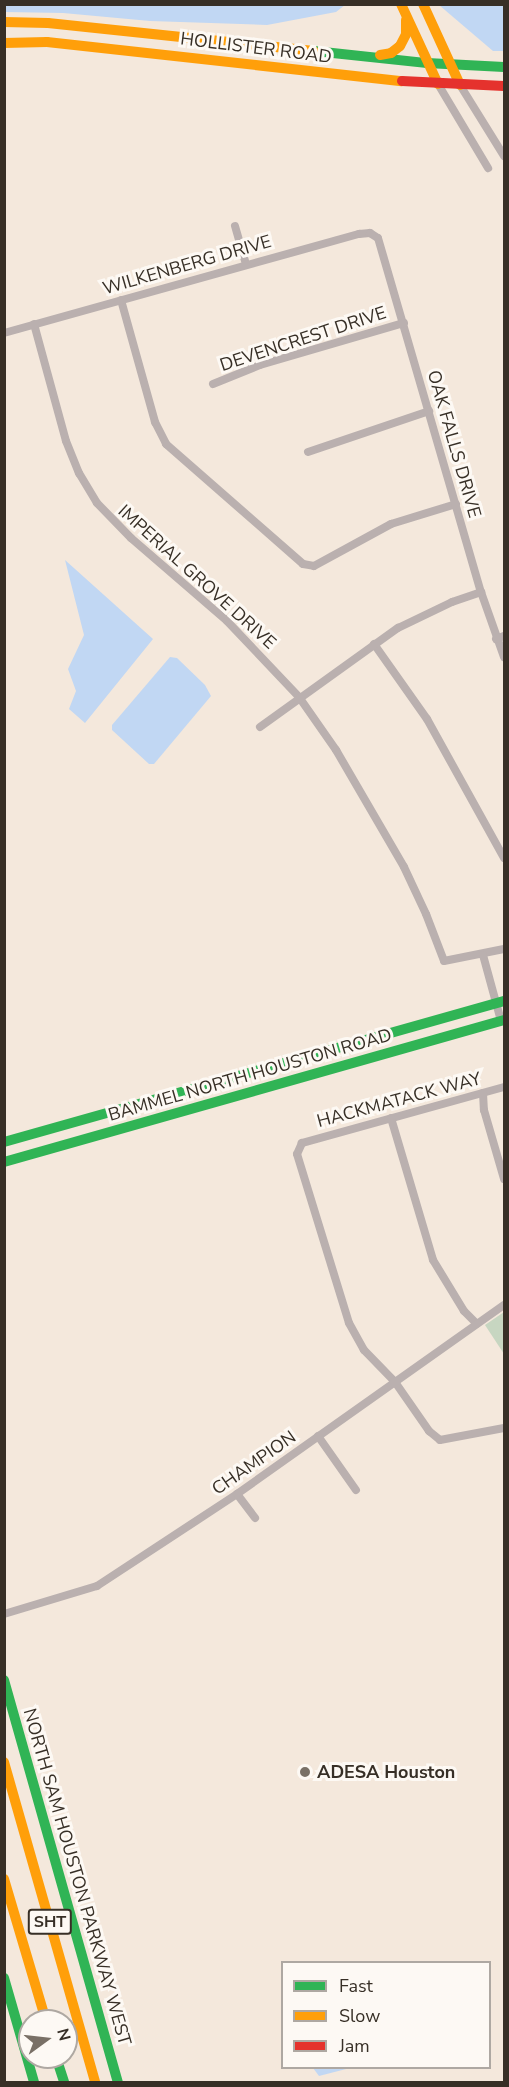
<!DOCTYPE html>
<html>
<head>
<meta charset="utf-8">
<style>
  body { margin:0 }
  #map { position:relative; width:509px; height:2087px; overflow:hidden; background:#f4e8dc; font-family:"Nunito Sans",sans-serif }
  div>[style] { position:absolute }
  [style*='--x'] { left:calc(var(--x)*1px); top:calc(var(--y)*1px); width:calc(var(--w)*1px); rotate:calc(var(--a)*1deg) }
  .green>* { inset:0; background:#c7d6c1 }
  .water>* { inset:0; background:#c1d7f3 }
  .street>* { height:8px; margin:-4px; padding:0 4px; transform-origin:4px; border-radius:4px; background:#bab0af }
  .fast>* { height:10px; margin:-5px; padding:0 5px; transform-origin:5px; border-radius:5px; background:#30b455 }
  .slow>* { height:10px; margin:-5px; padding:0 5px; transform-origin:5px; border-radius:5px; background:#ff9f0a }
  .jam>* { height:10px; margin:-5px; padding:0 5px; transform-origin:5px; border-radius:5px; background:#e5322d }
  .dots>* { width:16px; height:16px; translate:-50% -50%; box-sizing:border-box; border:3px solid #fdf9f4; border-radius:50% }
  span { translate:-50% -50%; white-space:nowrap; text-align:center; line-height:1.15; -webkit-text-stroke:6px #fdf9f4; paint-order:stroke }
  .shield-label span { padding:2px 4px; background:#fdf9f4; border:2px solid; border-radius:4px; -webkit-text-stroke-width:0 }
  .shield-label { font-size:16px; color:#372f26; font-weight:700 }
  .street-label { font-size:18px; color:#372f26 }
  .poi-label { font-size:18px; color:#372f26; font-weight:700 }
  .left { translate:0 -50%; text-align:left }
  .frame { position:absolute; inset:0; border:6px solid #372f26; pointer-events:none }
  .legend { position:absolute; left:281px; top:1961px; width:210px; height:108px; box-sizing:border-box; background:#fdf9f4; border:2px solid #aea8a2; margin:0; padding:8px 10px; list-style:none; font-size:18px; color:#372f26 }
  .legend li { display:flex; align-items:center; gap:12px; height:30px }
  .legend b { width:30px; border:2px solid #aea8a2 }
  .north { position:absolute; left:18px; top:2009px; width:60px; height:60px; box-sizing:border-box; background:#fdf9f4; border:2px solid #aea8a2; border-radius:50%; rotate:75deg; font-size:16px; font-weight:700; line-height:24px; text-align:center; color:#372f26 }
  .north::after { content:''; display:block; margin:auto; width:21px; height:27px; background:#797066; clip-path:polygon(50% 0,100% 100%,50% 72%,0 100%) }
</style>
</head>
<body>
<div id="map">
  <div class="green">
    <i style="clip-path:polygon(504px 1312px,504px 1354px,485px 1325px)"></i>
  </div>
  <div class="water">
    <i style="clip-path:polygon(5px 4px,345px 4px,345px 5px,336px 12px,267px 25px,150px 21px,63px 13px,5px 12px)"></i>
    <i style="clip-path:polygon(439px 5px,504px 5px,504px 51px,493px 51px)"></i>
    <i style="clip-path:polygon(65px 560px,153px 639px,85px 723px,69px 709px,76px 691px,68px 669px,84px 635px)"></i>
    <i style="clip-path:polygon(170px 657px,177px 658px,205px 685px,211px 696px,154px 764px,149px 764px,112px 730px,112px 725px)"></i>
    <i style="clip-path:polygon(313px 2068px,350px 2068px,319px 2076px)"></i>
  </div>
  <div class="street">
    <i style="--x:438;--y:84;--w:98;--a:59.2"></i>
    <i style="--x:460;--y:85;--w:84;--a:58.2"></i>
    <i style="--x:235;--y:226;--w:40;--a:74"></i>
    <i style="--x:121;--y:300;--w:127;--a:74.4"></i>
    <i style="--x:155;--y:422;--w:25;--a:63"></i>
    <i style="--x:166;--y:444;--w:182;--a:41.2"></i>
    <i style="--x:303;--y:564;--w:11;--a:10"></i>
    <i style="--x:314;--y:566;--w:88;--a:-28.6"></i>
    <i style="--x:391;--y:524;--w:68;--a:-17.1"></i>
    <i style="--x:34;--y:324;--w:121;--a:74.7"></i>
    <i style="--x:66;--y:441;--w:35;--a:68"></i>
    <i style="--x:79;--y:473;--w:35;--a:59"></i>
    <i style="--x:97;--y:503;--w:49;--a:45.8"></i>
    <i style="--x:131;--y:538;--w:127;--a:40.8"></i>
    <i style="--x:227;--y:621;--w:105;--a:46.5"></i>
    <i style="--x:299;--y:697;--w:65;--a:55.1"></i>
    <i style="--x:336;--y:750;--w:135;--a:59.8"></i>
    <i style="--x:404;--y:867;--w:52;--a:64.9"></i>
    <i style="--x:426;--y:914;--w:50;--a:69"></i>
    <i style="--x:444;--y:961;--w:61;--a:-11.3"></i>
    <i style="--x:4;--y:333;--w:369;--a:-15.6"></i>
    <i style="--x:359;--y:234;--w:11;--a:-5"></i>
    <i style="--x:370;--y:233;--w:9;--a:32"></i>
    <i style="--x:378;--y:238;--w:369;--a:73.8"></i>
    <i style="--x:481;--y:592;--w:69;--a:70.5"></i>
    <i style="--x:213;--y:384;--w:51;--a:-22"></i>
    <i style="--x:260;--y:365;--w:150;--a:-16.3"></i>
    <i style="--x:308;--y:452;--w:128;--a:-18.7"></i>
    <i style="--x:496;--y:639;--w:9;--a:-21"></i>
    <i style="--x:374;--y:644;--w:92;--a:54.8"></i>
    <i style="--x:427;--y:719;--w:159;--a:61"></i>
    <i style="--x:260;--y:727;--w:170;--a:-35.7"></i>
    <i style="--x:398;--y:628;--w:60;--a:-25.7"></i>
    <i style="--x:452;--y:602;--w:31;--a:-19"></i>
    <i style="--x:483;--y:955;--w:68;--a:74.7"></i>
    <i style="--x:504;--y:1087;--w:210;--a:164.5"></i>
    <i style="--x:302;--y:1143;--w:12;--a:114"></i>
    <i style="--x:297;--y:1154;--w:177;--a:72.9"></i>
    <i style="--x:349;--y:1323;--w:31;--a:61"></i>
    <i style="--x:364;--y:1350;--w:45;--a:45.9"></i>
    <i style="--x:395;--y:1382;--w:60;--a:55.2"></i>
    <i style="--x:429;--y:1431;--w:14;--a:39"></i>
    <i style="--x:440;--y:1440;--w:65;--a:-10.6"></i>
    <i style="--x:483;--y:1093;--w:17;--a:87"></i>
    <i style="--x:484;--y:1110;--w:72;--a:73.8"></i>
    <i style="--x:391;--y:1118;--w:148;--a:73.5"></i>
    <i style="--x:433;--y:1260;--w:60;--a:58.7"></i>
    <i style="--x:464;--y:1311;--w:18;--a:45"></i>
    <i style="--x:318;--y:1436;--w:66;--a:54.9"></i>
    <i style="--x:237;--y:1494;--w:30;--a:53"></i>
    <i style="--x:4;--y:1614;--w:97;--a:-16.8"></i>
    <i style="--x:97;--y:1586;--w:168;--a:-33.3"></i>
    <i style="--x:237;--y:1494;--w:327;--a:-35.3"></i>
  </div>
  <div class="fast">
    <i style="--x:314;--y:51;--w:114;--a:6.1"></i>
    <i style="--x:427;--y:63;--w:77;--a:3"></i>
    <i style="--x:4;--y:1142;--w:520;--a:-15.75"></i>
    <i style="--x:4;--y:1162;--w:520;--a:-15.85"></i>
    <i style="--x:4;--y:1680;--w:418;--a:74.2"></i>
    <i style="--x:4;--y:1978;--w:108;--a:73.9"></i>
    <i style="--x:56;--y:2057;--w:26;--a:72"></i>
  </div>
  <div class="slow">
    <i style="--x:401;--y:4;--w:88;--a:65.2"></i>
    <i style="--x:423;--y:4;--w:89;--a:65.4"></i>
    <i style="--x:4;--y:22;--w:44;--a:1.3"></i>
    <i style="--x:48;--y:23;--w:267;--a:6"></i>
    <i style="--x:4;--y:43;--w:43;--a:-1.3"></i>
    <i style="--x:47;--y:42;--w:357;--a:6.3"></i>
    <i style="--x:380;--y:55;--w:11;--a:-10"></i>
    <i style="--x:391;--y:53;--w:11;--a:-38"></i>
    <i style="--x:400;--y:46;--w:13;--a:-63"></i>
    <i style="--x:406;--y:34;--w:14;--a:-90"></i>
    <i style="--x:4;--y:1762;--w:333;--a:74.1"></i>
    <i style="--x:4;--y:1879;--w:148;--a:73.5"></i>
  </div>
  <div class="jam">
    <i style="--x:402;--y:81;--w:102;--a:2.8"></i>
  </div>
  <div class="dots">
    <i style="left:305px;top:1772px;background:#797066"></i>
  </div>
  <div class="shield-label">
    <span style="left:50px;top:1922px">SHT</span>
  </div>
  <div class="street-label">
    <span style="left:256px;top:48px;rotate:7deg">HOLLISTER ROAD</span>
    <span style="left:187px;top:265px;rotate:-16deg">WILKENBERG DRIVE</span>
    <span style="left:303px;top:339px;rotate:-18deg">DEVENCREST DRIVE</span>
    <span style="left:454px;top:444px;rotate:74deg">OAK FALLS DRIVE</span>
    <span style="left:197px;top:577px;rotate:42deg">IMPERIAL GROVE DRIVE</span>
    <span style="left:250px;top:1075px;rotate:-16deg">BAMMEL NORTH HOUSTON ROAD</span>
    <span style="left:399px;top:1100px;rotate:-15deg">HACKMATACK WAY</span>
    <span style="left:254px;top:1463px;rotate:-35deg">CHAMPION</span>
    <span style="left:77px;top:1877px;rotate:74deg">NORTH SAM HOUSTON PARKWAY WEST</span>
  </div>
  <div class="poi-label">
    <span class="left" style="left:317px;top:1772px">ADESA Houston</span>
  </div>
  <div class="frame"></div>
  <ul class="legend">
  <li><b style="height:8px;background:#30b455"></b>Fast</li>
  <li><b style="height:8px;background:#ff9f0a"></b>Slow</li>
  <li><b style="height:8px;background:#e5322d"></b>Jam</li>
  </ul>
  <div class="north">N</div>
</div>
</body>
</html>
